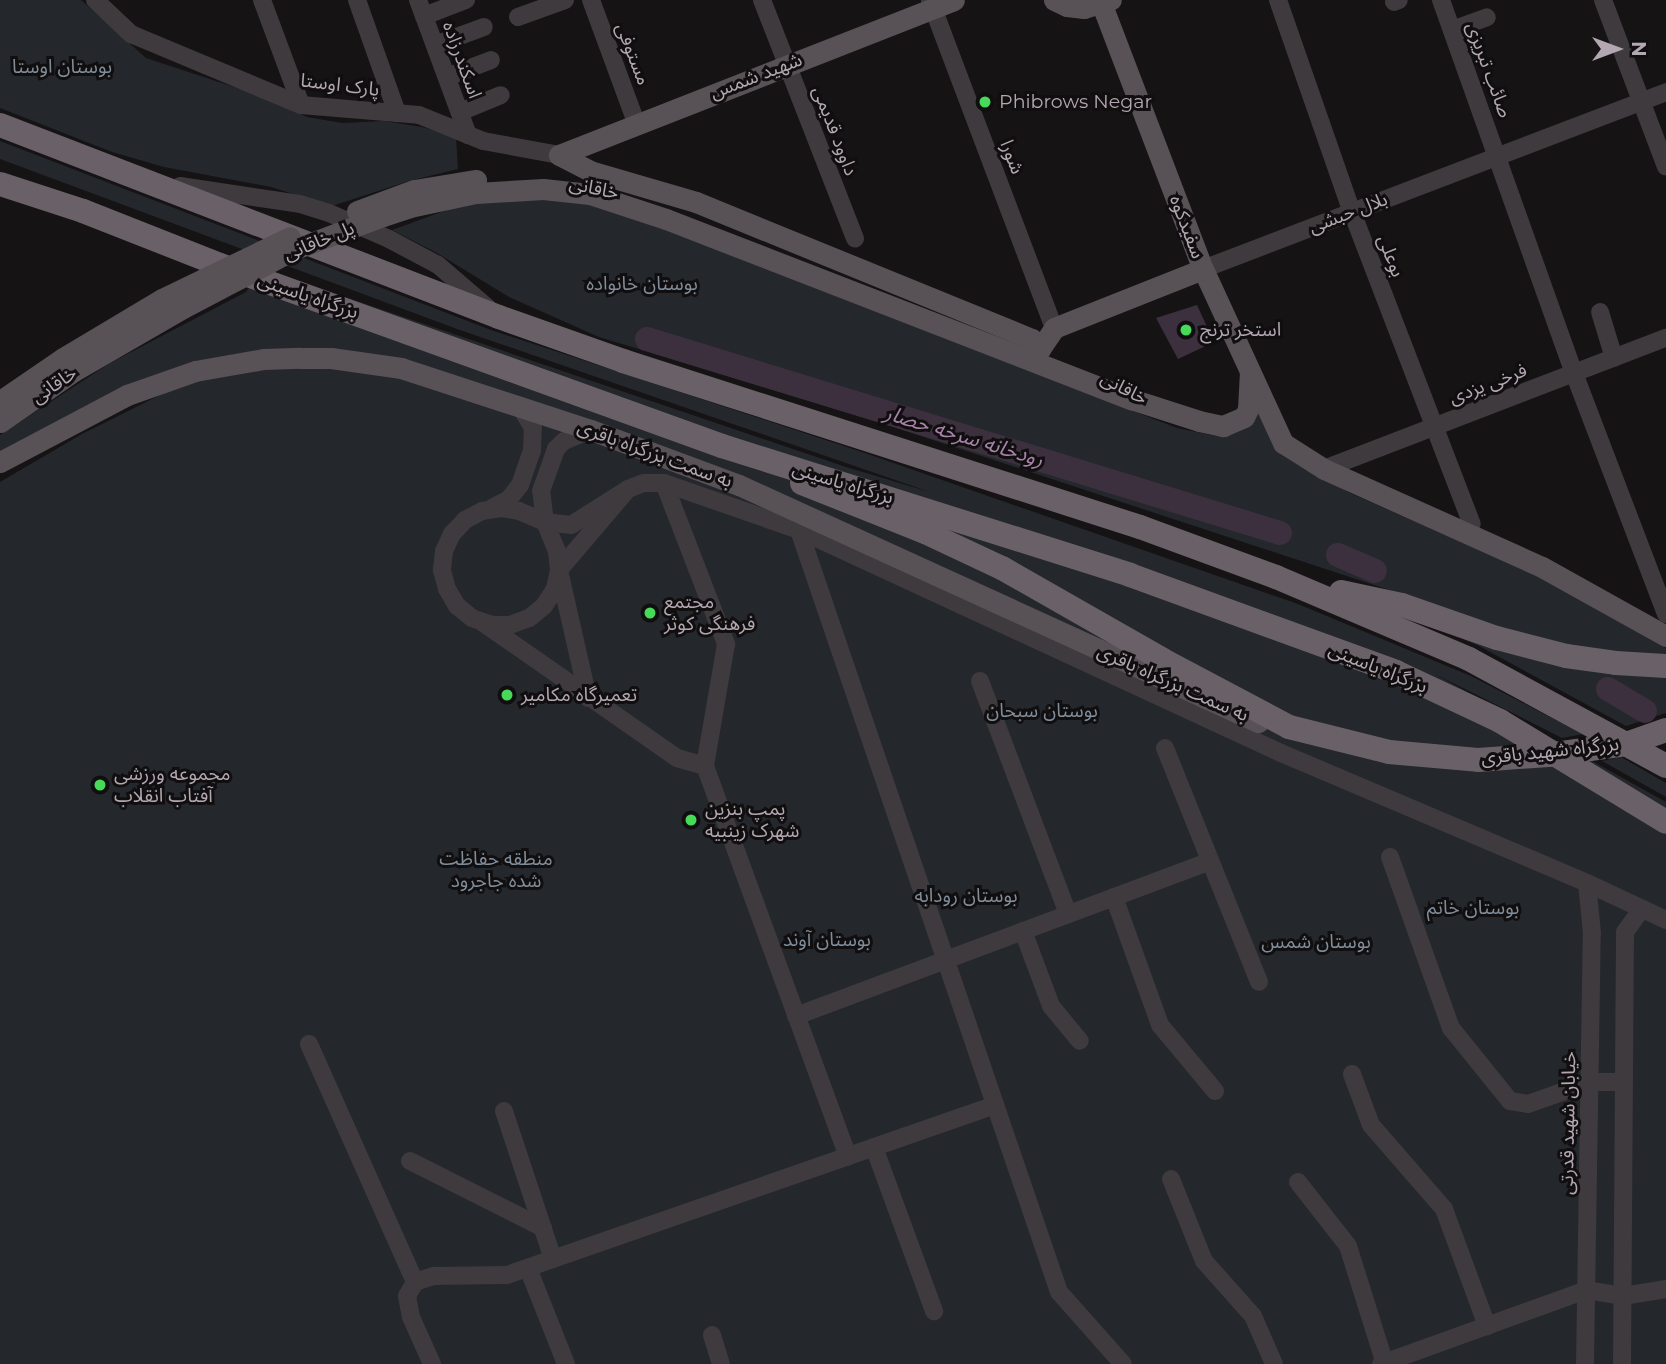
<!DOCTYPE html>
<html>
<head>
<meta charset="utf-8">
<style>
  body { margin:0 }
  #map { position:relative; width:1666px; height:1364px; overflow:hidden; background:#151314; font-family:Montserrat,"Noto Sans Arabic",sans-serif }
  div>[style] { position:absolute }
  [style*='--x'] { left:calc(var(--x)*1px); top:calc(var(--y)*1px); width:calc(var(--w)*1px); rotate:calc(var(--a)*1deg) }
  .green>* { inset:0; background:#24272c }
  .water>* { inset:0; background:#3d303e }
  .river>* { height:24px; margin:-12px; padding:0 12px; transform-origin:12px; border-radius:12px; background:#3d303e }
  .minor>* { height:18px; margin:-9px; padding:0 9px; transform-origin:9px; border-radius:9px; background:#3e3a3d }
  .major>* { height:21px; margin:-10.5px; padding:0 10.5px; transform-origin:10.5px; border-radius:10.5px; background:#585156 }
  .highway>* { height:24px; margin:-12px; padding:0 12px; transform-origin:12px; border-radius:12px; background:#6a6168 }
  .major-bridge>* { height:21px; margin:-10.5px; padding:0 10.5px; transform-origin:10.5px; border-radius:10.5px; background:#585156 }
  .highway-bridge>* { height:24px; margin:-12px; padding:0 12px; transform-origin:12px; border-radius:12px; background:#6a6168 }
  .dots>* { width:19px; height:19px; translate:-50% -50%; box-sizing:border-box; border:4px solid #100e0f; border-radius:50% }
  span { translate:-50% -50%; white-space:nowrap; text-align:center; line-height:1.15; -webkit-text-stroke:6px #100e0f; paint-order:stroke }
  .street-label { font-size:19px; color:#b3a7b1 }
  .park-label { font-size:19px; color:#808e9c }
  .poi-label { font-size:19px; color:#b3a7b1 }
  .left { translate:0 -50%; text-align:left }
  .water-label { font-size:21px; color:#a782aa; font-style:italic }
  .north { position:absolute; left:1582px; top:14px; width:70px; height:70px; -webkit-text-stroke:5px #100e0f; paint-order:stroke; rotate:90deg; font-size:19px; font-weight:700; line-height:28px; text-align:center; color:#b3a7b1 }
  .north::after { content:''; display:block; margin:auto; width:24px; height:32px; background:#b3a7b1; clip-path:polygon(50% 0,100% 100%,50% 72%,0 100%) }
</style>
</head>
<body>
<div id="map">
  <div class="green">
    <i style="clip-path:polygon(0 0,81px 0,146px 58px,258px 95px,307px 117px,342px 123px,384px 121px,422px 127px,456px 137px,458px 169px,409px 181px,332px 206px,271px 187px,164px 167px,112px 152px,0 108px)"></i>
    <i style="clip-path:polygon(0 141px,491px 330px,862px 452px,1298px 604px,1471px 676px,1583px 734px,1562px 738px,1435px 674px,1666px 802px,1666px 1364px,0 1364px,0 482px,82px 434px,180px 385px,0 452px,0 435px,110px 363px,246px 292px,262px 269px,846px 467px,930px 492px,457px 329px,0 159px)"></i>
    <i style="clip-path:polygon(558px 197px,625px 214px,1177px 428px,1216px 436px,1231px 434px,1245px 427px,1257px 411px,1305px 469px,1352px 494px,1539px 576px,1666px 648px,1666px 658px,1572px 650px,881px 423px,599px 337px,509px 297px,437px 253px,392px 230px,466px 203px)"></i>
    <i style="clip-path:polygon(1398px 610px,1666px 673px,1666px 713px,1626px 726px,1479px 646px)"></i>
    <i style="clip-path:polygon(1621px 757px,1666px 783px,1666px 797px,1602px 761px)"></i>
  </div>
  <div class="water">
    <i style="clip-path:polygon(1197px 305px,1214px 342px,1178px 359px,1156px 318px)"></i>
  </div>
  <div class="river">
    <i style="--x:647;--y:339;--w:662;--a:17.04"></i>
    <i style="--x:1338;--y:555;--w:40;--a:23.4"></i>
    <i style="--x:1608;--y:689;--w:43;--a:30.7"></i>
  </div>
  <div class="minor">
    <i style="--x:95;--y:0;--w:50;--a:43.4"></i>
    <i style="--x:131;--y:34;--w:184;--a:22.7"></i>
    <i style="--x:301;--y:105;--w:118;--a:4.8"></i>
    <i style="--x:419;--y:115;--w:69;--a:22.1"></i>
    <i style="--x:483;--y:141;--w:77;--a:10.4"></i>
    <i style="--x:262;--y:0;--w:112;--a:69.6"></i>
    <i style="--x:357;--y:0;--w:120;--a:70.5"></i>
    <i style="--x:418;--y:0;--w:144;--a:69.7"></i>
    <i style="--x:591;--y:0;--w:130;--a:69.8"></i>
    <i style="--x:762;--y:0;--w:256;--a:68.7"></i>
    <i style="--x:930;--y:0;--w:351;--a:69.3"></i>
    <i style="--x:1278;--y:0;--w:225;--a:70.8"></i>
    <i style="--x:1352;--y:212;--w:334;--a:69"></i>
    <i style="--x:1441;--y:0;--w:396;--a:70.4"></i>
    <i style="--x:1574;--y:373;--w:258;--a:69.1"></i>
    <i style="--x:1603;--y:0;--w:178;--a:69.3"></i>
    <i style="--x:1394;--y:2;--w:5;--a:-22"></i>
    <i style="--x:424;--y:16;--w:45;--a:-20.9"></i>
    <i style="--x:518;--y:17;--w:50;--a:-19.9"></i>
    <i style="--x:1452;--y:30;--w:37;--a:-20"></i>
    <i style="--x:435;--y:45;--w:52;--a:-20.2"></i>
    <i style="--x:447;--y:77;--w:47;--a:-21.1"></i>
    <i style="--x:460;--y:112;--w:44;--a:-22.5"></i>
    <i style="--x:180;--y:186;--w:121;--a:8.5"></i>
    <i style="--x:300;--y:204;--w:30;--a:17"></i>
    <i style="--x:329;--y:213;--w:65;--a:23.4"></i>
    <i style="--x:389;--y:239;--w:55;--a:28"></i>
    <i style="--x:438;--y:265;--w:66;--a:40.7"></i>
    <i style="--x:1203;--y:269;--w:496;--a:-20.9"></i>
    <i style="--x:1600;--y:312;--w:48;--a:73.1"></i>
    <i style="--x:1324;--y:469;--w:366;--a:-21"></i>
    <i style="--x:664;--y:483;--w:173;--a:68.9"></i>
    <i style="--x:726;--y:644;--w:124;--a:99.8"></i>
    <i style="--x:705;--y:766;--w:416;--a:69.9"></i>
    <i style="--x:628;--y:489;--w:17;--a:-21"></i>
    <i style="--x:644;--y:483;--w:20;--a:0"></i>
    <i style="--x:664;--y:483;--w:143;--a:19.2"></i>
    <i style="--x:799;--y:530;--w:531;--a:24.83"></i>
    <i style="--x:1281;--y:753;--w:332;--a:23"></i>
    <i style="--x:1587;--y:883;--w:87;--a:25.1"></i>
    <i style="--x:492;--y:508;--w:19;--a:-28"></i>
    <i style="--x:509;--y:499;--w:18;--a:-52"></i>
    <i style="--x:520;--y:485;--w:36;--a:-71"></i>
    <i style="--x:532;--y:451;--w:23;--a:-88"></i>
    <i style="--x:533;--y:428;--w:26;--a:-121"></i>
    <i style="--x:501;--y:508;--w:18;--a:9"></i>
    <i style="--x:519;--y:511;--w:28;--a:23"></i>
    <i style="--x:545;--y:522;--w:31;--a:68"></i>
    <i style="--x:557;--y:551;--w:19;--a:84"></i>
    <i style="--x:559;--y:570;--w:19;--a:102"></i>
    <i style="--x:555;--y:589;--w:20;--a:123"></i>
    <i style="--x:544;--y:606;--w:19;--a:141"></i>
    <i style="--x:529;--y:618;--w:20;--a:160"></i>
    <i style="--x:510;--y:625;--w:17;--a:180"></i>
    <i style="--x:493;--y:625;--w:22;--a:-162"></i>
    <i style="--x:472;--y:618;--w:19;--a:-141"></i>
    <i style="--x:457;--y:606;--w:20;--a:-120"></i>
    <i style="--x:447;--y:589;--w:20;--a:-105"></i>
    <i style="--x:442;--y:570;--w:19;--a:-84"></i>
    <i style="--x:444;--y:551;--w:19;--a:-65"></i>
    <i style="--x:452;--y:534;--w:19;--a:-47"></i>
    <i style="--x:465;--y:520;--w:19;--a:-28"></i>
    <i style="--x:482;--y:511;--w:19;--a:-9"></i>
    <i style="--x:799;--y:530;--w:805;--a:71.16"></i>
    <i style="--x:1059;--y:1292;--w:96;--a:48.4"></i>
    <i style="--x:482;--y:622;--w:238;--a:34.9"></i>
    <i style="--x:677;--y:758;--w:29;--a:16"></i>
    <i style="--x:980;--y:681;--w:249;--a:69.3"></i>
    <i style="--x:588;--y:698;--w:131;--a:-102.8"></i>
    <i style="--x:559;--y:570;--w:106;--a:-49.6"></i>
    <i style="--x:628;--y:489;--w:67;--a:147.7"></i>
    <i style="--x:571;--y:525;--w:26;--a:-173"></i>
    <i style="--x:545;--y:522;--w:31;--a:-97"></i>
    <i style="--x:541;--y:491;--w:45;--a:-70.3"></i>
    <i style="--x:556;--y:449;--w:11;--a:-45"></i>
    <i style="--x:564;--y:441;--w:29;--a:-22"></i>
    <i style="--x:1165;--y:748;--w:252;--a:68.1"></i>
    <i style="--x:1390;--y:857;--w:182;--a:70.4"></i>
    <i style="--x:1451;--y:1028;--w:94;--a:51.1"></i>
    <i style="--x:1510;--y:1101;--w:18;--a:9"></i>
    <i style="--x:1528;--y:1104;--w:66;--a:-19.5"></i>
    <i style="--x:1590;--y:1082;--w:34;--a:0"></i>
    <i style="--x:1114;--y:897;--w:136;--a:70.2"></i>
    <i style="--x:1160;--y:1025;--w:86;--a:50.2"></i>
    <i style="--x:1023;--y:931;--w:80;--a:69.5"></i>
    <i style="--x:1051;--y:1006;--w:45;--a:50.4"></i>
    <i style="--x:796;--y:1016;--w:442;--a:-20.5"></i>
    <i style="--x:309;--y:1044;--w:261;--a:66"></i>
    <i style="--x:1352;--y:1074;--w:54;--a:69.6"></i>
    <i style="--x:1371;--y:1125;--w:111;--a:49"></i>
    <i style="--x:1444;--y:1209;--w:125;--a:69.8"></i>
    <i style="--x:504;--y:1111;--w:156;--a:71.7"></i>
    <i style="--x:874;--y:1147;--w:175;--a:69.9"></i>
    <i style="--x:410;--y:1161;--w:149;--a:26.7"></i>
    <i style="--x:1171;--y:1179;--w:88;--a:68.1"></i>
    <i style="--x:1204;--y:1261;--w:74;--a:48.3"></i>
    <i style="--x:1253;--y:1316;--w:52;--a:66.4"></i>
    <i style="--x:1298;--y:1182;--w:81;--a:52"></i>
    <i style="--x:1348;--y:1246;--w:124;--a:72.6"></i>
    <i style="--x:528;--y:1268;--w:103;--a:68.4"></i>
    <i style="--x:712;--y:1335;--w:30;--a:73"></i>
    <i style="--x:432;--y:1364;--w:51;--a:-114.1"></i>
    <i style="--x:411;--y:1317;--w:21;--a:-101"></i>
    <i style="--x:407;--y:1296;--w:16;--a:-60"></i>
    <i style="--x:415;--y:1282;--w:20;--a:-18"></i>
    <i style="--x:434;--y:1276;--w:73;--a:-0.8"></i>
    <i style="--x:507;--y:1275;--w:517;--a:-19.21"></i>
    <i style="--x:1381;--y:1364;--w:218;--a:-19.8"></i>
    <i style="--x:1586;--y:1290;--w:37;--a:9"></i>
    <i style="--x:1623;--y:1296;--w:44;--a:-9.2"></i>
    <i style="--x:1585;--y:1364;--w:431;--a:-89.1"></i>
    <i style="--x:1592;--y:933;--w:50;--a:-95.7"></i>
    <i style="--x:1622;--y:1364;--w:432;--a:-89.6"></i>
    <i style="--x:1625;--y:932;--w:29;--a:-54"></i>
  </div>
  <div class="major">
    <i style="--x:1054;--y:0;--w:14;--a:25"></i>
    <i style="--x:1067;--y:6;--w:17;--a:7"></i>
    <i style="--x:1084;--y:8;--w:28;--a:-17"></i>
    <i style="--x:1102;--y:5;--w:283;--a:69.1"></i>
    <i style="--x:1203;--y:269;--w:192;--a:65.3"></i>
    <i style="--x:1283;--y:443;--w:49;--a:32.4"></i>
    <i style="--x:1324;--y:469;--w:239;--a:24.2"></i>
    <i style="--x:1542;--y:567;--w:142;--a:29.1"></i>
    <i style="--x:559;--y:155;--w:35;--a:27"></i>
    <i style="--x:590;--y:171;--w:110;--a:16.3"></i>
    <i style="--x:696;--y:202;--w:363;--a:22.2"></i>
    <i style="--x:1032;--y:339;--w:13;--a:51"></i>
    <i style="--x:559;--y:155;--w:424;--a:-21.4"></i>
    <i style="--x:357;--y:211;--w:61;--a:-20.2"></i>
    <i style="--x:414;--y:190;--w:63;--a:-9.2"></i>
    <i style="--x:383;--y:216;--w:28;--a:-18"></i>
    <i style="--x:410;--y:207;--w:67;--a:-12"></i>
    <i style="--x:476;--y:193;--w:67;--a:-3.4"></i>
    <i style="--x:543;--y:189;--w:47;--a:6.1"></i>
    <i style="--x:590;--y:194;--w:80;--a:18.2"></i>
    <i style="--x:666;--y:219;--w:499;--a:21.2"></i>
    <i style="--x:1131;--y:399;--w:71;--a:17.9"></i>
    <i style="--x:1199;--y:421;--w:25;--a:12"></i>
    <i style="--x:1223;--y:426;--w:23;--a:-23"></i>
    <i style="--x:1244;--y:417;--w:9;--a:-63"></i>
    <i style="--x:1248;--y:409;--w:36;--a:-87"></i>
    <i style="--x:1040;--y:349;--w:25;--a:-56"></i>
    <i style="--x:1054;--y:328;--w:160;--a:-21.6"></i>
    <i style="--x:0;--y:401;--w:76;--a:-34.3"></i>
    <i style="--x:63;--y:358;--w:115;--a:-30.8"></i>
    <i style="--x:0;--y:422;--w:90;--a:-34.6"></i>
    <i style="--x:74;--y:371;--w:126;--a:-30"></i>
    <i style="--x:0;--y:462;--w:144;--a:-27.8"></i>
    <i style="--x:127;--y:395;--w:72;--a:-19.4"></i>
    <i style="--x:195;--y:371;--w:70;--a:-9.9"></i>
    <i style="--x:264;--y:359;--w:36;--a:-2"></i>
    <i style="--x:300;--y:358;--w:31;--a:0"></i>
    <i style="--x:331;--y:358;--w:71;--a:8.1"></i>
    <i style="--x:401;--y:368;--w:200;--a:18.1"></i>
    <i style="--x:591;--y:430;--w:158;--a:20.4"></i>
    <i style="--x:739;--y:485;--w:571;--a:24.54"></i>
  </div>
  <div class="highway">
    <i style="--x:0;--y:125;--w:535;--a:21.05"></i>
    <i style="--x:499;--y:317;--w:132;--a:19.5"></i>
    <i style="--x:623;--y:361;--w:543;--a:17.8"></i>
    <i style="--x:1140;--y:527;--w:145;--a:20.2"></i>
    <i style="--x:1276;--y:577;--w:210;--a:23"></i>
    <i style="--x:1469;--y:659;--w:224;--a:28.5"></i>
    <i style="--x:0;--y:184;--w:87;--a:18"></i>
    <i style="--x:83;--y:211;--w:147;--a:21.5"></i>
    <i style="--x:220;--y:265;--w:534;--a:19.83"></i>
    <i style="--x:722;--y:446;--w:428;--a:17.5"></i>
    <i style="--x:1130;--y:575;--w:283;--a:20"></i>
    <i style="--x:1396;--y:672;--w:115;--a:25.2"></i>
    <i style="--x:1500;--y:721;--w:194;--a:31.3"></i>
    <i style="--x:802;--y:483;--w:132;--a:21.7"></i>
    <i style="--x:925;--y:532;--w:85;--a:25.1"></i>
    <i style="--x:1002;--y:568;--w:185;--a:29.7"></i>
    <i style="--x:1163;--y:660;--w:143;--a:28"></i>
    <i style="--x:1289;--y:727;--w:103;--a:14"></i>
    <i style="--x:1341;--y:592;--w:62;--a:12"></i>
    <i style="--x:1402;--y:605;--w:101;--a:19.2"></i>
    <i style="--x:1497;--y:638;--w:71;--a:14.6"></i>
    <i style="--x:1566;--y:656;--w:50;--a:8"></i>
    <i style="--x:1616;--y:663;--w:50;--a:3.4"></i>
  </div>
  <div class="major-bridge">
    <i style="--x:162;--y:299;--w:142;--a:-25.8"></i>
    <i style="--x:183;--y:308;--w:127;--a:-27.8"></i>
    <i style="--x:295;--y:249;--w:94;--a:-20.6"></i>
  </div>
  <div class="highway-bridge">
    <i style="--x:1389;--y:752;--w:89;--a:5.1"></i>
    <i style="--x:1478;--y:760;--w:70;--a:-4.1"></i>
    <i style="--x:1548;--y:755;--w:79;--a:-8"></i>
    <i style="--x:1626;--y:744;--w:42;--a:-19.3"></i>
  </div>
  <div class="dots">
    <i style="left:985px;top:102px;background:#46da58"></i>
    <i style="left:1186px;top:330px;background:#46da58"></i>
    <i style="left:650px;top:613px;background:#46da58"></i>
    <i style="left:507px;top:695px;background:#46da58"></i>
    <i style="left:100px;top:785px;background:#46da58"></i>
    <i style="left:691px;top:820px;background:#46da58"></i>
  </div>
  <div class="street-label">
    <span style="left:633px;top:54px;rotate:69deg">مستوفی</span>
    <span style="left:462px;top:60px;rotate:70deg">اسکندرزاده</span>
    <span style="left:1489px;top:70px;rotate:70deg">صائب تبریزی</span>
    <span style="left:756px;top:76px;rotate:-21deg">شهید شمس</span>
    <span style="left:340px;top:85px;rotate:7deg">پارک اوستا</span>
    <span style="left:835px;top:131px;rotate:69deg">داوود قدیمی</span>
    <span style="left:1012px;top:157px;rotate:69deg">شورا</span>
    <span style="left:594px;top:188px;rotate:12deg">خاقانی</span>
    <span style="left:1348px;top:213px;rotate:-21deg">بلال حبشی</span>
    <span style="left:1187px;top:227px;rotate:69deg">سفیدکوه</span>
    <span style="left:319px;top:241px;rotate:-22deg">پل خاقانی</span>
    <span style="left:1391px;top:256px;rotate:69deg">بوعلی</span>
    <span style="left:308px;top:296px;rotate:19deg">بزرگراه یاسینی</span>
    <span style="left:1488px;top:384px;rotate:-21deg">فرخی یزدی</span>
    <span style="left:54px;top:385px;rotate:-34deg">خاقانی</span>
    <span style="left:1124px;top:388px;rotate:28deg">خاقانی</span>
    <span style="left:655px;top:454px;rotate:20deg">به سمت بزرگراه باقری</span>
    <span style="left:843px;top:483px;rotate:17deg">بزرگراه یاسینی</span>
    <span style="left:1378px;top:668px;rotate:22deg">بزرگراه یاسینی</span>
    <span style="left:1173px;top:683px;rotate:24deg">به سمت بزرگراه باقری</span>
    <span style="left:1550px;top:751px;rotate:-6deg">بزرگراه شهید باقری</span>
    <span style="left:1568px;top:1123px;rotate:-89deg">خیابان شهید قدرتی</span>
  </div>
  <div class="park-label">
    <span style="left:62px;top:67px">بوستان اوستا</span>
    <span style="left:642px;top:284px">بوستان خانواده</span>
    <span style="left:1042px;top:711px">بوستان سبحان</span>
    <span style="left:496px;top:870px">منطقه حفاظت<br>شده جاجرود</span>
    <span style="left:966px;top:896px">بوستان رودابه</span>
    <span style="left:1473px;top:908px">بوستان خاتم</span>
    <span style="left:827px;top:940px">بوستان آوند</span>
    <span style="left:1316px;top:942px">بوستان شمس</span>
  </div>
  <div class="poi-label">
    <span class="left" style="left:999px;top:102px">Phibrows Negar</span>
    <span class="left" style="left:1200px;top:330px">استخر ترنج</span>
    <span class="left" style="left:664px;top:613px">مجتمع<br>فرهنگی کوثر</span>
    <span class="left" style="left:521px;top:695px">تعمیرگاه مکامیر</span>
    <span class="left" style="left:114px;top:785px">مجموعه ورزشی<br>آفتاب انقلاب</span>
    <span class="left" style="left:705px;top:820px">پمپ بنزین<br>شهرک زینبیه</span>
  </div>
  <div class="water-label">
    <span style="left:964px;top:436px;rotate:17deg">رودخانه سرخه حصار</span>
  </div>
  <div class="north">N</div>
</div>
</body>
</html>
